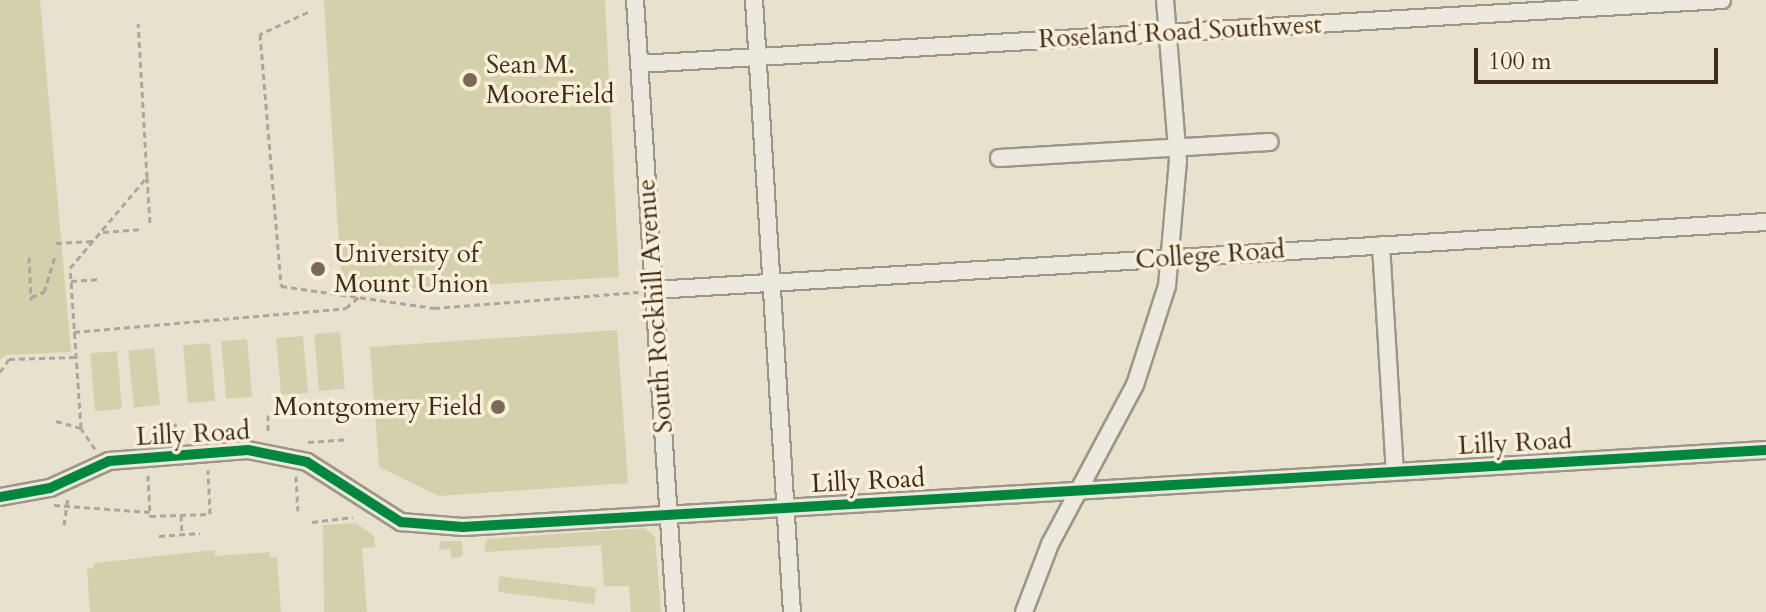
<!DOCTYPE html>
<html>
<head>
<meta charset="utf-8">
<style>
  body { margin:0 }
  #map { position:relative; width:1766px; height:612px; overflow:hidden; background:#e8e1cd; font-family:Cardo,serif }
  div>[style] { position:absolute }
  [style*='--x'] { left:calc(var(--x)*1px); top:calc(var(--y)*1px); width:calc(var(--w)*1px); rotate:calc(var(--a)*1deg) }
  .green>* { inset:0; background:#d3d1ab; transform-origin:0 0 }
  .path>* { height:3px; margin-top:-1.5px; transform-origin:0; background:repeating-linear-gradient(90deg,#aca79e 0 6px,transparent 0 10px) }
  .roads { filter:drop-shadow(2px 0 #9d9688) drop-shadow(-2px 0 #9d9688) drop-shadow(0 2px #9d9688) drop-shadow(0 -2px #9d9688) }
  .minor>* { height:16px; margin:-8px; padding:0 8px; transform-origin:8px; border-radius:8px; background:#ece9de }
  .cycleway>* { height:10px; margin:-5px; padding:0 5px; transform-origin:5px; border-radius:5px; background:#00873e }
  .dots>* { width:22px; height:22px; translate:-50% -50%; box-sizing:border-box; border:4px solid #f7efd7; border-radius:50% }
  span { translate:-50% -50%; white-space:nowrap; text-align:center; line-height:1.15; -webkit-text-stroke:7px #f7efd7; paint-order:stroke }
  .street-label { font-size:26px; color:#3f2919 }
  .poi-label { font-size:26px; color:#3f2919 }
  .left { translate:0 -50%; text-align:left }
  .right { translate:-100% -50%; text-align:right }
  .scale { position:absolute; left:1474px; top:48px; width:244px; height:36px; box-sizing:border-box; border:4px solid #3f2919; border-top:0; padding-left:10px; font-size:24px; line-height:28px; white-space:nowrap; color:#3f2919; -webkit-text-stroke:6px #f7efd7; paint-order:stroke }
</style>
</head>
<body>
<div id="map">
  <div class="green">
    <i style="clip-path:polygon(0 0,40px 0,71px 352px,6px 355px,0 360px)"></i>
    <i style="clip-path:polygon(324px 0,605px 0,619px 277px,371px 291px,341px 279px)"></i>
    <i style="clip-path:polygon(617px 330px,628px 483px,439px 496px,379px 467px,370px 347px)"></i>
    <i style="left:340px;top:332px;width:57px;height:26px;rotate:85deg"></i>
    <i style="left:303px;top:336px;width:57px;height:27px;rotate:85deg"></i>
    <i style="left:247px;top:339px;width:58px;height:26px;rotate:85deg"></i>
    <i style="left:210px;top:343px;width:58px;height:27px;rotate:85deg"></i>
    <i style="left:154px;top:348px;width:57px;height:26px;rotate:84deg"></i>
    <i style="left:117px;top:351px;width:58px;height:27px;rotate:85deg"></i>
    <i style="clip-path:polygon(356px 523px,374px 536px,375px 547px,362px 548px,367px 612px,324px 612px,323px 525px)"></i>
    <i style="clip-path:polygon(645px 528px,655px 537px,661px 612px,631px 612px,629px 586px,604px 586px,601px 545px,484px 552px,487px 539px)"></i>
    <i style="clip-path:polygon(440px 541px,462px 541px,463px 556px,452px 559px,450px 549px,439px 550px)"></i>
    <i style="clip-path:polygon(215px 550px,215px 556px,270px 552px,270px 558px,277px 557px,281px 612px,90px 612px,87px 569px,94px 568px,94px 563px)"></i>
    <i style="left:596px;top:588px;width:16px;height:97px;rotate:97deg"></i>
  </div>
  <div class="path">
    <i style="--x:308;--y:12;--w:53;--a:155.4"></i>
    <i style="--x:260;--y:34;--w:253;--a:85.2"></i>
    <i style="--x:281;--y:286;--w:155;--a:8.2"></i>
    <i style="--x:434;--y:308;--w:205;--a:-4.5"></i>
    <i style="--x:147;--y:177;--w:46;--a:86.3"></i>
    <i style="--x:103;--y:232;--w:40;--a:-4.3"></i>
    <i style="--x:56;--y:243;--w:37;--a:-3"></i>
    <i style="--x:29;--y:257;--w:43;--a:87.3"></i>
    <i style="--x:71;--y:281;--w:30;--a:-4"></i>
    <i style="--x:31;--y:297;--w:14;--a:-21"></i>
    <i style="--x:44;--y:292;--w:38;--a:-73"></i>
    <i style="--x:74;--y:332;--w:273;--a:-5"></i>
    <i style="--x:346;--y:308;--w:20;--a:-41"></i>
    <i style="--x:0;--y:372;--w:16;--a:-55"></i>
    <i style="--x:9;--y:359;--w:67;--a:-1.7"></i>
    <i style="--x:268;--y:415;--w:18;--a:90"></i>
    <i style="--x:56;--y:421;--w:26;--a:16"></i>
    <i style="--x:175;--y:423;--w:16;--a:86"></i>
    <i style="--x:308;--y:442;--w:39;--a:-4"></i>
    <i style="--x:95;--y:449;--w:25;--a:-124"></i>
    <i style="--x:81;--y:428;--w:160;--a:-93.9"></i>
    <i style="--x:70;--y:268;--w:119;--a:-49.8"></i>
    <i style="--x:147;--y:177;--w:154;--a:-93.3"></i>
    <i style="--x:148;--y:475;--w:41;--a:87.2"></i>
    <i style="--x:150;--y:516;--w:60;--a:-1.9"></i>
    <i style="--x:210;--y:514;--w:44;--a:-92.6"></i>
    <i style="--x:296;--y:476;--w:35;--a:87"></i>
    <i style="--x:54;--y:505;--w:96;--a:4.2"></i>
    <i style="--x:181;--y:515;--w:19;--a:87"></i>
    <i style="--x:312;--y:522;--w:41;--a:-7"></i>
    <i style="--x:64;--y:525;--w:28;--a:-82"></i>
    <i style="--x:159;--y:536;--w:41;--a:-4.2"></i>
  </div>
  <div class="roads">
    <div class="minor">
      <i style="--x:635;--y:0;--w:613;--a:86.26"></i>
      <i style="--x:754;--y:0;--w:613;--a:86.45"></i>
      <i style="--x:639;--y:64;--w:1085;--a:-3.38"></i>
      <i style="--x:999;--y:158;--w:271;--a:-3.4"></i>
      <i style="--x:1381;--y:245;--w:227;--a:86.5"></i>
      <i style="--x:654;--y:290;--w:1114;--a:-3.5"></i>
      <i style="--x:0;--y:497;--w:51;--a:-10.2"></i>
      <i style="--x:50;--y:488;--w:65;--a:-24.6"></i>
      <i style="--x:109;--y:461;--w:139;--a:-4.5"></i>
      <i style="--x:248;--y:450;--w:60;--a:11.5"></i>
      <i style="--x:307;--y:462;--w:112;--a:32.6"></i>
      <i style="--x:401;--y:522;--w:62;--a:4.6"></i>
      <i style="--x:463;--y:527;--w:1305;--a:-3.38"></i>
      <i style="--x:1024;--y:612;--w:73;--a:-69.1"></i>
      <i style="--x:1050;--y:544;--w:180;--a:-61.9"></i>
      <i style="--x:1135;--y:385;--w:104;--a:-72.1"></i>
      <i style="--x:1167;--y:286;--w:125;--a:-85"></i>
      <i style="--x:1178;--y:161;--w:162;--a:-94.6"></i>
    </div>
  </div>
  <div class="cycleway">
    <i style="--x:0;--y:497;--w:51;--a:-10.2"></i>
    <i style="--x:50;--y:488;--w:65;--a:-24.6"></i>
    <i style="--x:109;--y:461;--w:139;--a:-4.5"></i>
    <i style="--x:248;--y:450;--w:60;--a:11.5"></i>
    <i style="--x:307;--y:462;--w:112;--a:32.6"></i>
    <i style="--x:401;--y:522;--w:62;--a:4.6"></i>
    <i style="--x:463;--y:527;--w:1305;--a:-3.38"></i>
  </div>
  <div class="dots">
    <i style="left:470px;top:80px;background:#7a6958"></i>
    <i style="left:318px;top:269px;background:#7a6958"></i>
    <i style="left:498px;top:407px;background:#7a6958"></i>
  </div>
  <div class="street-label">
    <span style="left:1180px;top:32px;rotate:-3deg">Roseland Road Southwest</span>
    <span style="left:1210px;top:255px;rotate:-4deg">College Road</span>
    <span style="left:655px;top:306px;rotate:-94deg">South Rockhill Avenue</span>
    <span style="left:193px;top:434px;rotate:-3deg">Lilly Road</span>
    <span style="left:1515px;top:443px;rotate:-3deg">Lilly Road</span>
    <span style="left:868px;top:481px;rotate:-3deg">Lilly Road</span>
  </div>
  <div class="poi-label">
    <span class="left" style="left:486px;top:80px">Sean M.<br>MooreField</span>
    <span class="left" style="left:334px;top:269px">University of<br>Mount Union</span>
    <span class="right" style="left:482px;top:407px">Montgomery Field</span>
  </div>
  <div class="scale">100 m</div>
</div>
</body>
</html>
